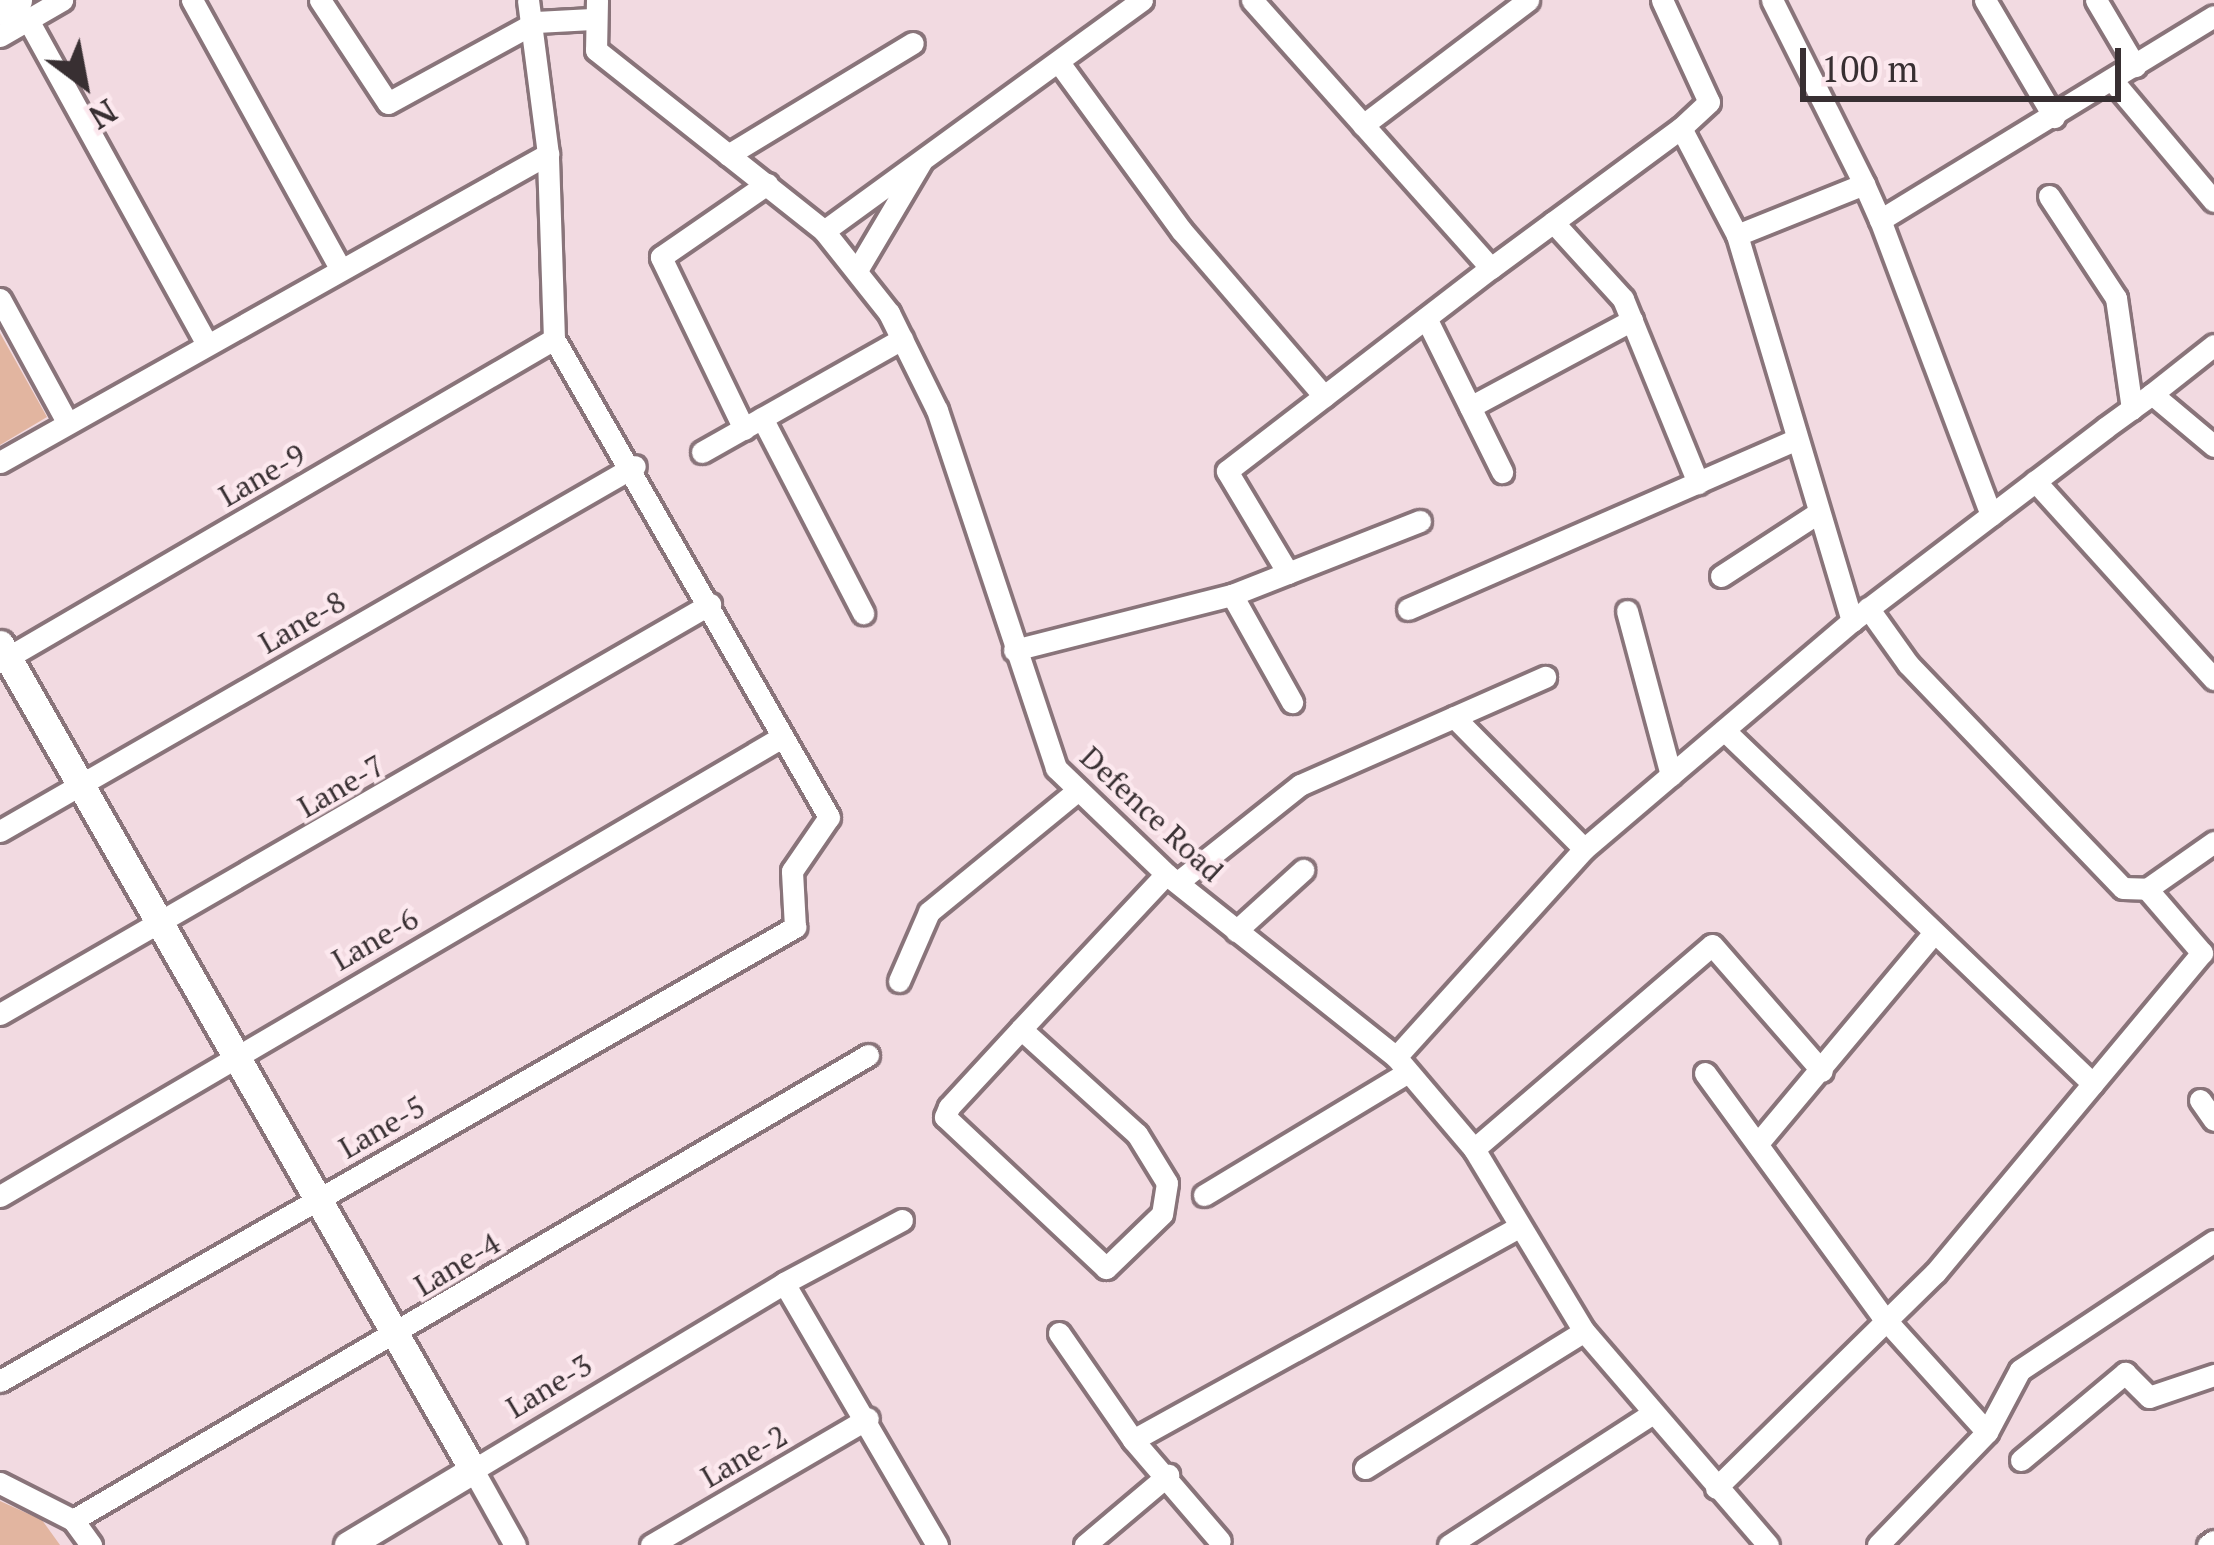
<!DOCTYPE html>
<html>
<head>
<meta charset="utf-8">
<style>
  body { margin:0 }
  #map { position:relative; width:2214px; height:1545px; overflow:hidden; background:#f2dae1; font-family:"PT Serif",serif }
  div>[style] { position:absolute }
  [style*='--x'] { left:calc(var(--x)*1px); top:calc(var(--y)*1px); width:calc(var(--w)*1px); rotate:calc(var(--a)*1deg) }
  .green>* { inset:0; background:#e2b5a0 }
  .roads { filter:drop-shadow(3px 0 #89747a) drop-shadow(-3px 0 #89747a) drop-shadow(0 3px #89747a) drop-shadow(0 -3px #89747a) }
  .street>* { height:21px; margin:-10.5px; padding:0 10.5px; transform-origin:10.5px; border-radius:10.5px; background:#fff }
  .secondary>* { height:27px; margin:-13.5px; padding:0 13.5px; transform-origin:13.5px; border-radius:13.5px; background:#fff }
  span { translate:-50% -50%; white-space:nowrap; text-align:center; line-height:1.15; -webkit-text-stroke:9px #fce8ee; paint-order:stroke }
  .street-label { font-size:30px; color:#382f32 }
  .north { position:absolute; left:24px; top:24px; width:120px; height:120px; -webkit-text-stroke:9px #fce8ee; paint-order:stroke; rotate:148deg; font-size:33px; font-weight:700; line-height:48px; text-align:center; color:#382f32 }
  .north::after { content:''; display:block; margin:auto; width:42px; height:54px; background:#382f32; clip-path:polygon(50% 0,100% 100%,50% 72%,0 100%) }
  .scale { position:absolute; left:1800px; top:48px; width:321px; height:54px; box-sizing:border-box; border:6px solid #382f32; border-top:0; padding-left:15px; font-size:36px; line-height:42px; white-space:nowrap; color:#382f32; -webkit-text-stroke:9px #fce8ee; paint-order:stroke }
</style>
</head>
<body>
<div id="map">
  <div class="green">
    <i style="clip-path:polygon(0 333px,47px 417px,0 445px)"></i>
    <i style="clip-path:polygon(0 1501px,42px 1520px,60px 1545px,0 1545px)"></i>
  </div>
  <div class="roads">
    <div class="street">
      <i style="--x:192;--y:0;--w:304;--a:61.1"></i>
      <i style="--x:320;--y:0;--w:123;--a:56.6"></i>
      <i style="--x:388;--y:103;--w:169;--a:-28.7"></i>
      <i style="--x:536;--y:22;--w:56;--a:-3.1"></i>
      <i style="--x:597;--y:0;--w:50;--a:91.1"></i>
      <i style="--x:596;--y:50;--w:291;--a:38.4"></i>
      <i style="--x:824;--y:231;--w:105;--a:51.6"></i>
      <i style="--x:889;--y:313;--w:108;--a:63.7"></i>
      <i style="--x:937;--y:410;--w:377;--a:71.6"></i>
      <i style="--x:1056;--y:768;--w:153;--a:43.9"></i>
      <i style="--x:1166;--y:874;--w:294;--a:38.5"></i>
      <i style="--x:1396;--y:1057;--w:121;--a:49.7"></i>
      <i style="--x:1474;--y:1149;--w:213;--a:58.9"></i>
      <i style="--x:1584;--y:1331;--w:282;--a:49.3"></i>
      <i style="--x:1252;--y:0;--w:359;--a:48.3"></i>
      <i style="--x:1491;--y:268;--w:236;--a:-36.4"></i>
      <i style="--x:1681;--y:128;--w:121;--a:62.4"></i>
      <i style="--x:1737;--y:235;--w:137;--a:-21.9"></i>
      <i style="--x:1864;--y:184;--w:39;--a:66"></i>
      <i style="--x:1662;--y:0;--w:112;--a:65.3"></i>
      <i style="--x:1709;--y:102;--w:38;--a:137"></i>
      <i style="--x:1772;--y:0;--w:206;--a:63.4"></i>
      <i style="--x:1985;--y:0;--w:136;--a:59.5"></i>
      <i style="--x:2096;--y:0;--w:77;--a:59.4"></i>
      <i style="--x:28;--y:20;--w:368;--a:61.1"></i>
      <i style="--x:0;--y:36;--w:72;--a:-30.1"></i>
      <i style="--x:1060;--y:64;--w:207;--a:53.9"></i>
      <i style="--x:1182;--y:231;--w:218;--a:49.3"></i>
      <i style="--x:2112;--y:80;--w:158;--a:49.9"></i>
      <i style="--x:1363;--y:125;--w:207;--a:-37.1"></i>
      <i style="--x:728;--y:155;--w:216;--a:-31.2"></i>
      <i style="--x:2049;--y:196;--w:122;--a:56.7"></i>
      <i style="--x:2116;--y:298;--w:112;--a:81.8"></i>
      <i style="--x:1553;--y:222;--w:104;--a:47.7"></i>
      <i style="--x:1623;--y:299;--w:199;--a:67.8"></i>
      <i style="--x:824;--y:231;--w:393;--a:-36"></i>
      <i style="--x:1737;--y:235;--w:403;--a:73.4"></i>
      <i style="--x:859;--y:267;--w:122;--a:-59.4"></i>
      <i style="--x:0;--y:299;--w:140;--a:61.4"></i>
      <i style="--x:1426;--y:318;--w:172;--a:63.7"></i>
      <i style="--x:2152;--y:394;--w:79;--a:-38.3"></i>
      <i style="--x:1470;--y:407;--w:184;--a:-28.2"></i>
      <i style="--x:762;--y:418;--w:220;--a:62.6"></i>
      <i style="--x:744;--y:429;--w:191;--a:-115.8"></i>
      <i style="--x:661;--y:257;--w:129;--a:-34.6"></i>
      <i style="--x:702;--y:452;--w:230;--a:-29.5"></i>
      <i style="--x:0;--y:462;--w:629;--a:-29.34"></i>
      <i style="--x:2035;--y:481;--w:267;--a:47.9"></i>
      <i style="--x:1991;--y:515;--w:315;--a:-110.6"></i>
      <i style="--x:1880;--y:220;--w:391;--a:-31.4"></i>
      <i style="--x:1288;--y:573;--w:119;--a:-120.9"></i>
      <i style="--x:1227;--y:471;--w:333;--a:-37.6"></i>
      <i style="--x:1721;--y:576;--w:110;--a:-33.1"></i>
      <i style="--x:1232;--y:595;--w:123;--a:60.7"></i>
      <i style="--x:1868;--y:608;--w:69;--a:54.5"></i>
      <i style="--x:1908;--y:664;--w:310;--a:46.2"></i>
      <i style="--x:2123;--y:888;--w:24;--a:2"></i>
      <i style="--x:2147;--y:889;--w:82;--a:-35"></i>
      <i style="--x:1408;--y:609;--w:418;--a:-23.6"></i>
      <i style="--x:1627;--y:611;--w:170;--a:75"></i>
      <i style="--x:1014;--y:650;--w:225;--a:-14.2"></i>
      <i style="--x:1232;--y:595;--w:202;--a:-21.5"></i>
      <i style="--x:0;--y:662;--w:641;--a:-30.24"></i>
      <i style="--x:1454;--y:717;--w:185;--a:45.4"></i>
      <i style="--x:1724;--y:730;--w:511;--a:43.81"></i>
      <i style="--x:0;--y:831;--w:732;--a:-29.89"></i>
      <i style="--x:1178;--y:882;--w:156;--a:-38.5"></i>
      <i style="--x:1300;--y:785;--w:268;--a:-23.8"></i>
      <i style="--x:1236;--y:931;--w:91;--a:-42.3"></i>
      <i style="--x:899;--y:981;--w:75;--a:-66.5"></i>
      <i style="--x:929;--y:912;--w:191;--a:-39.3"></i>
      <i style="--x:0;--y:1014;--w:820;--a:-30"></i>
      <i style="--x:1021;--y:1029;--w:156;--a:42.2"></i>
      <i style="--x:1137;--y:1134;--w:57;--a:58.5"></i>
      <i style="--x:1167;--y:1183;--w:31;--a:99"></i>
      <i style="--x:1162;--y:1214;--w:78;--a:136"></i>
      <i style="--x:1106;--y:1268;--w:221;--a:-136.8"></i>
      <i style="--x:945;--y:1117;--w:11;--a:-68"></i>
      <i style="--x:949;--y:1107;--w:106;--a:-47.3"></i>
      <i style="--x:1021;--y:1029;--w:212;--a:-46.9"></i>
      <i style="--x:1396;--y:1057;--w:280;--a:-47.9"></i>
      <i style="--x:1584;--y:849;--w:352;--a:-40.4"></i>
      <i style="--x:1852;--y:621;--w:318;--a:-37.3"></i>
      <i style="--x:2105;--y:428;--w:58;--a:-35.9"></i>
      <i style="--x:2152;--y:394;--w:81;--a:40"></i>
      <i style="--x:1705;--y:1073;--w:302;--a:53.9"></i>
      <i style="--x:1883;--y:1317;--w:155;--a:47.9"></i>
      <i style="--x:2200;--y:1100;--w:24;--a:55"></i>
      <i style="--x:1759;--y:1142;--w:271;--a:-50.1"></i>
      <i style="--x:1474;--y:1149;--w:313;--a:-40.6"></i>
      <i style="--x:1712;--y:945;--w:167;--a:48.9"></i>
      <i style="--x:1204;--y:1195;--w:238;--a:-31.1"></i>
      <i style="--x:0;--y:1196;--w:907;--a:-30.41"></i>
      <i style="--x:902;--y:1220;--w:134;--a:151.9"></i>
      <i style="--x:784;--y:1283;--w:303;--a:59.7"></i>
      <i style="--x:1059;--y:1333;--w:130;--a:55.3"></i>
      <i style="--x:1133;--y:1440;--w:441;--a:-28.9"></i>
      <i style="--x:0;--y:1381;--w:916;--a:-29.73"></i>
      <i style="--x:795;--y:927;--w:56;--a:-93.1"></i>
      <i style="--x:792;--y:871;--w:65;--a:-55.6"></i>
      <i style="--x:829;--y:817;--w:551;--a:-119.91"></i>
      <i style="--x:554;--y:339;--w:185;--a:-91.9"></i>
      <i style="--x:548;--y:154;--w:155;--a:-97.4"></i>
      <i style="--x:1133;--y:1440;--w:133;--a:49.3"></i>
      <i style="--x:2021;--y:1460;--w:136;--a:-39.9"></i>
      <i style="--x:2125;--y:1373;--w:34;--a:45"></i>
      <i style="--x:2149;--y:1397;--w:69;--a:-18.7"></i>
      <i style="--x:1365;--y:1468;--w:258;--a:-32"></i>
      <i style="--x:0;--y:1483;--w:82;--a:26.9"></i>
      <i style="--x:73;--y:1520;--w:31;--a:54"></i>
      <i style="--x:1716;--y:1488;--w:307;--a:-44.5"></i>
      <i style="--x:1935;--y:1273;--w:417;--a:-50.2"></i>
      <i style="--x:2202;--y:953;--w:84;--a:-130.7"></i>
      <i style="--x:73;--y:1520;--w:921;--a:-30.32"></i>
      <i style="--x:515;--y:1545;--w:86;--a:-119.2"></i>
      <i style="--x:473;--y:1470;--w:363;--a:-31"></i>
      <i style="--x:651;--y:1545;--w:251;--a:-30.3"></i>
      <i style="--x:1085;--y:1545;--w:109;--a:-40.1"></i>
      <i style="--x:1449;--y:1545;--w:239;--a:-32.9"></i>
      <i style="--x:1878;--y:1545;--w:157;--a:-46"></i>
      <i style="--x:1987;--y:1432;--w:70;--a:-62"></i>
      <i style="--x:2020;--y:1370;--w:233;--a:-33.6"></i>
      <i style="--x:2208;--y:1545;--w:7;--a:-34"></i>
    </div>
    <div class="secondary">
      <i style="--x:0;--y:11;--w:21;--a:-31"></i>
      <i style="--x:0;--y:644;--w:952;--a:60.2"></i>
      <i style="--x:473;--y:1470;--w:146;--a:149"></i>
    </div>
  </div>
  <div class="street-label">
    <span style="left:262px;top:475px;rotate:-30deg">Lane-9</span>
    <span style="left:302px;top:622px;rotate:-30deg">Lane-8</span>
    <span style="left:341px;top:786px;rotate:-30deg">Lane-7</span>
    <span style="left:1152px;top:814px;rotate:43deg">Defence Road</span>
    <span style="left:375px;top:939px;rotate:-30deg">Lane-6</span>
    <span style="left:382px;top:1127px;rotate:-30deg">Lane-5</span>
    <span style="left:457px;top:1264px;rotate:-31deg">Lane-4</span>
    <span style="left:549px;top:1386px;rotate:-31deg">Lane-3</span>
    <span style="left:744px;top:1456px;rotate:-30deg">Lane-2</span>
  </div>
  <div class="north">N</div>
  <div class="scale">100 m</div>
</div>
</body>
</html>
